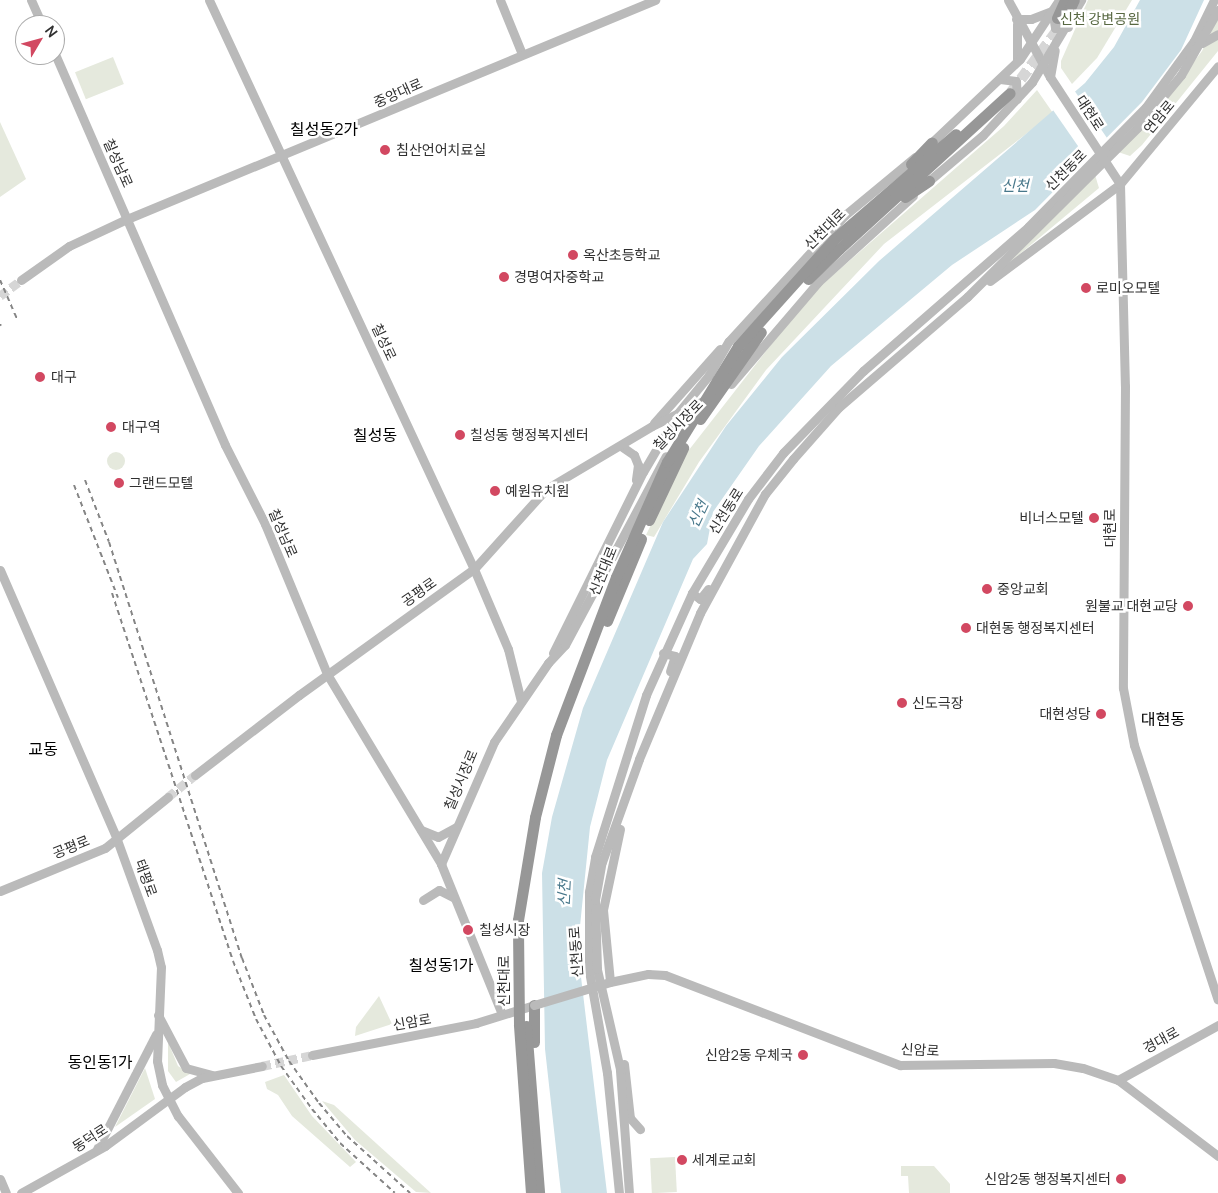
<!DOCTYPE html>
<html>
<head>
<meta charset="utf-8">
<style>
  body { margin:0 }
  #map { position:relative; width:1218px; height:1193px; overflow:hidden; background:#fff; font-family:Manrope,"Noto Sans KR",sans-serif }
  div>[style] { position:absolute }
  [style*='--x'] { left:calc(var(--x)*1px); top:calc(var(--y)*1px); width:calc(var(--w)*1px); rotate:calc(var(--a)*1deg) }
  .green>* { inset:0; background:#e5e9dd; transform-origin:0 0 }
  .round { border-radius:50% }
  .water>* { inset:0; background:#cce0e7 }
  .pier>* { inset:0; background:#fff }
  .secondary-tunnel>* { height:9px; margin-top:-4.5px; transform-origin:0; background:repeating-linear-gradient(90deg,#d6d6d6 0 9px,transparent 0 13.5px) }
  .highway-tunnel>* { height:11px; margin-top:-5.5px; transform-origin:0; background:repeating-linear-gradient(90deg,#d6d6d6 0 11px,transparent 0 16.5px) }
  .secondary>* { height:9px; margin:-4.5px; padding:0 4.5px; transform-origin:4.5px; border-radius:4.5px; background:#bababa }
  .highway>* { height:11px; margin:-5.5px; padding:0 5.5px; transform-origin:5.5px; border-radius:5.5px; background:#979797 }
  .rail>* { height:2px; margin-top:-1px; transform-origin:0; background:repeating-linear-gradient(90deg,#858585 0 5px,transparent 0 9px) }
  .secondary-bridge>* { height:9px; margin:-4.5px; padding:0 4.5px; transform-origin:4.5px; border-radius:4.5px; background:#bababa }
  .highway-bridge>* { height:11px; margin:-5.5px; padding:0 5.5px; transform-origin:5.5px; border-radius:5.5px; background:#979797 }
  .dots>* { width:14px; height:14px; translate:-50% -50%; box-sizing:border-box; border:2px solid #fff; border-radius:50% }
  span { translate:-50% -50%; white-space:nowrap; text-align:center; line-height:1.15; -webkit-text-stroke:5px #fff; paint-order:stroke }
  .park-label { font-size:14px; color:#586842 }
  .street-label { font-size:14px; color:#303030 }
  .poi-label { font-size:14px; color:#303030 }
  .left { translate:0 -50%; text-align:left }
  .right { translate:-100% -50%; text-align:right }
  .water-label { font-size:15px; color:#47778a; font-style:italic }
  .quarter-label { font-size:16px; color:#000 }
  .north { position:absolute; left:15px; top:15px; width:50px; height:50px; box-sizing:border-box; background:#fff; border:1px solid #acacac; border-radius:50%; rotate:53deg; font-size:14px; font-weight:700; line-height:20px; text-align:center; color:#303030 }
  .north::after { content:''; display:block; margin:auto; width:18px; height:22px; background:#d24861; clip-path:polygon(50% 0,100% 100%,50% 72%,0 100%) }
</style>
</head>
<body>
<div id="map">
  <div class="green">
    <i style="clip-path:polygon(1088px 0,1132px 0,1097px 58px,1072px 84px,1061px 68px,1061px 61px)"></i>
    <i style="clip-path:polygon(1218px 17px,1218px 51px,1142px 145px,1130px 156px,1118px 152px,1178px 83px,1202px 51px)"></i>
    <i style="left:113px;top:57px;width:29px;height:41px;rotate:68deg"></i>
    <i style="clip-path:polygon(1037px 90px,1053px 113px,884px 244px,766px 370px,699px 462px,654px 537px,646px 535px,685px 455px,809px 296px,1004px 126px)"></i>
    <i style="clip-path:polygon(0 122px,26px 179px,0 197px)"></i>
    <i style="clip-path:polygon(1095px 175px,1099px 188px,996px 274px)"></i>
    <i class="round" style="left:107px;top:452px;width:18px;height:18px"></i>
    <i style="clip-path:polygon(379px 996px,392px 1024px,355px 1036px,356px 1027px)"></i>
    <i style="clip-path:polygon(168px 1042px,178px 1066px,190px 1074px,176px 1082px,168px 1071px)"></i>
    <i style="clip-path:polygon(145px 1068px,155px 1099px,115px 1127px)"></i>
    <i style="clip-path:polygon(284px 1075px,312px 1116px,356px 1162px,350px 1167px,292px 1116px,278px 1095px,267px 1089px,265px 1082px)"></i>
    <i style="clip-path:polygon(322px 1101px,334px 1105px,431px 1193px,416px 1192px,355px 1140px)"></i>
    <i style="left:675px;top:1157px;width:35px;height:25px;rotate:87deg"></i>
    <i style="clip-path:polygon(901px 1166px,934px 1166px,950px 1184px,950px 1193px,909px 1193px,908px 1176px,901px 1176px)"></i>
  </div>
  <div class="water">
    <i style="clip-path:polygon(1140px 0,1204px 0,1181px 50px,1142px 102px,1035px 210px,952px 265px,831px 366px,759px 446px,713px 512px,707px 544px,693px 559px,607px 760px,590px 827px,579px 936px,581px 977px,607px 1193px,561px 1193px,545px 1049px,542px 873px,552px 817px,583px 708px,663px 522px,726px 426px,782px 357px,879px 261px,1085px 83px,1114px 47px)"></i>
  </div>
  <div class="pier">
    <i style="clip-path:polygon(1074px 90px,1107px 138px,1087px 159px,1053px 110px)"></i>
  </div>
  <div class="secondary-tunnel">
    <i style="--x:0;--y:296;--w:26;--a:-37"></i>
    <i style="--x:168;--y:797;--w:35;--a:-39"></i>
    <i style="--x:262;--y:1066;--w:51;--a:-12.4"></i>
  </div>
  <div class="highway-tunnel">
    <i style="--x:1011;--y:92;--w:89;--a:-53.3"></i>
  </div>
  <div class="secondary">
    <i style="--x:31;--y:0;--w:27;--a:66"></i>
    <i style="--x:209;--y:0;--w:628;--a:65.03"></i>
    <i style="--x:474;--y:569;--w:87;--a:67"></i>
    <i style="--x:508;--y:649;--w:54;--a:76"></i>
    <i style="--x:500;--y:0;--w:58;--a:67.8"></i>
    <i style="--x:1008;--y:0;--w:88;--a:61.4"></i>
    <i style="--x:1053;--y:15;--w:13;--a:81"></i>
    <i style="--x:1055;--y:28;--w:13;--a:-4"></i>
    <i style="--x:1016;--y:19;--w:15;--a:0"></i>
    <i style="--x:1031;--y:19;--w:25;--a:-21"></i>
    <i style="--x:1202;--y:43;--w:18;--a:-29"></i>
    <i style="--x:55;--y:54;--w:426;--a:66.5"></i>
    <i style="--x:225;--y:445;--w:89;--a:63.1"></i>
    <i style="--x:265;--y:524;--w:162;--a:67.5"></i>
    <i style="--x:327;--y:674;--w:222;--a:59"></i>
    <i style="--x:441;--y:864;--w:162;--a:67.9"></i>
    <i style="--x:1017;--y:61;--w:37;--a:-90"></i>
    <i style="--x:1050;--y:77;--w:27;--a:-80"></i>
    <i style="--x:1000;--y:79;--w:16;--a:7"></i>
    <i style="--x:1016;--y:81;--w:18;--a:87"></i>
    <i style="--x:929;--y:145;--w:125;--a:-43.4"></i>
    <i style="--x:1020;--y:59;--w:71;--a:-56.5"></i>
    <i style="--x:1120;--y:184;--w:202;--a:88.6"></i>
    <i style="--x:1125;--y:386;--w:302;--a:90.4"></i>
    <i style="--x:1123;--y:688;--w:58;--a:79.1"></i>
    <i style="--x:1134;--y:745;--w:268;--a:71.8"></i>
    <i style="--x:924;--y:185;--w:77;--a:-40.3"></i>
    <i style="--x:983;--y:135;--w:72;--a:-47.2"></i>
    <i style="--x:1032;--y:82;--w:96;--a:-59.1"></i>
    <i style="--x:21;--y:280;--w:59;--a:-35.3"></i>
    <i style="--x:69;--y:246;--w:64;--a:-25"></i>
    <i style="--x:127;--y:219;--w:572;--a:-22.53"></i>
    <i style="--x:990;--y:281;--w:162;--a:-36.7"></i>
    <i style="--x:1120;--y:184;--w:153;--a:-50.3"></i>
    <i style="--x:731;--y:384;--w:134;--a:-49.5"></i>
    <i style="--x:818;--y:282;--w:128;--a:-42.2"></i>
    <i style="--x:654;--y:423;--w:99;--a:-48.3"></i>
    <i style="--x:621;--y:446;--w:16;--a:35"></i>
    <i style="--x:634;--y:455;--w:11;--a:68"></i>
    <i style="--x:638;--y:465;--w:15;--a:98"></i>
    <i style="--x:0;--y:570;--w:291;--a:66.5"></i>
    <i style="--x:116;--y:837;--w:120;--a:70.1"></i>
    <i style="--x:157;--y:950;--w:17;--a:77"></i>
    <i style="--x:161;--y:967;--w:94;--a:92.4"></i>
    <i style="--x:157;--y:1061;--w:25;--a:78"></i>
    <i style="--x:162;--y:1085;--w:35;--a:63"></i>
    <i style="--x:178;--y:1116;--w:98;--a:52.1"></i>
    <i style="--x:692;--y:593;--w:10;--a:37"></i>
    <i style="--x:700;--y:599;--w:13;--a:-51"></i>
    <i style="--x:553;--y:653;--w:202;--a:-63.6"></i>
    <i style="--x:643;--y:472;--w:67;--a:-59.6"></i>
    <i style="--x:677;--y:414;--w:50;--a:-50.6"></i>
    <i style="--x:709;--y:375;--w:39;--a:-60"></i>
    <i style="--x:729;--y:341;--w:171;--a:-47.4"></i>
    <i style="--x:845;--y:215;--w:91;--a:-39.6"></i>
    <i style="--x:663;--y:653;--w:12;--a:14"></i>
    <i style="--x:675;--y:656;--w:16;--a:108"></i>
    <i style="--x:195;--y:775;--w:131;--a:-37.6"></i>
    <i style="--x:299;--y:695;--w:216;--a:-35.8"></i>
    <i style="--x:474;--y:569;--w:108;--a:-48"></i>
    <i style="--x:546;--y:489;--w:123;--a:-30.7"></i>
    <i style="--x:652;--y:426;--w:59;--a:-26.1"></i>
    <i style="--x:620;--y:829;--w:83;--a:101.9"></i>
    <i style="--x:603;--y:910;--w:72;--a:84.4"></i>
    <i style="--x:610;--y:982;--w:39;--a:-12"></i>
    <i style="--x:648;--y:974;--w:17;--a:3"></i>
    <i style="--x:665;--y:975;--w:252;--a:21"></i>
    <i style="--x:900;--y:1065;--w:154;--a:-0.7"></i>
    <i style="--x:1054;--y:1063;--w:29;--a:10"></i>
    <i style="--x:1083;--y:1068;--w:37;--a:19"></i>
    <i style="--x:1118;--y:1080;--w:126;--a:37.2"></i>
    <i style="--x:421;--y:830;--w:18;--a:22"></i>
    <i style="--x:438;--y:837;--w:21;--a:-29"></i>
    <i style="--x:441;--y:864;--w:133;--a:-66.5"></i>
    <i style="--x:494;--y:742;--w:96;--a:-55.6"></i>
    <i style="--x:548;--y:663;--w:25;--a:-47"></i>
    <i style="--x:565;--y:645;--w:214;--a:-61.9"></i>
    <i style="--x:0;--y:891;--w:113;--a:-22.3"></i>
    <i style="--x:105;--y:848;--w:81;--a:-39"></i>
    <i style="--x:423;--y:900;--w:19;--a:-32"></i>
    <i style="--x:439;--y:890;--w:16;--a:27"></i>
    <i style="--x:158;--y:1015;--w:60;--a:62.2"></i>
    <i style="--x:186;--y:1068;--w:27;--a:15"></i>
    <i style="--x:312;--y:1055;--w:167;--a:-11"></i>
    <i style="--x:476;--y:1023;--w:61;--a:-17.2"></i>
    <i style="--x:624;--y:1064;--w:54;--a:83.7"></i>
    <i style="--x:630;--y:1118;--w:15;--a:48"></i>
    <i style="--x:1118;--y:1080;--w:114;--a:-28.8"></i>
    <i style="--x:97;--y:1149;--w:129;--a:-62.8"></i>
    <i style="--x:0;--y:1179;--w:15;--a:67"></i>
    <i style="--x:21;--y:1193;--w:96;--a:-29.2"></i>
    <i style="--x:105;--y:1146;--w:99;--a:-36.4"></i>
    <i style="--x:185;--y:1087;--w:19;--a:-28"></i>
    <i style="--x:202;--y:1078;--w:61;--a:-11.3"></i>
    <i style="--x:619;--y:1193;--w:121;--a:-95.7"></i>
    <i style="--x:607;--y:1073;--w:104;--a:-100"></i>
    <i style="--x:589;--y:971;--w:79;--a:-90"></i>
    <i style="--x:589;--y:892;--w:36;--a:-80"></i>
    <i style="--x:595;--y:857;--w:170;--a:-72.5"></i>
    <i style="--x:646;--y:695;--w:112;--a:-65.7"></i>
    <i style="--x:692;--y:593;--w:109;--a:-59.2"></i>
    <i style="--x:748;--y:499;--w:58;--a:-52.7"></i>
    <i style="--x:783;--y:453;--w:115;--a:-45.7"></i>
    <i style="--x:863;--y:371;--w:219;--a:-41.1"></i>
    <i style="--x:1028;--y:227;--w:168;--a:-45.5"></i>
    <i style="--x:1146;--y:107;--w:82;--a:-54"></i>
    <i style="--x:1194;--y:41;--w:46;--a:-64"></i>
    <i style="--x:629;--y:1193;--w:124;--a:-94.2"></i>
    <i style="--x:620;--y:1069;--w:103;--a:-103"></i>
    <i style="--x:597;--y:969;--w:69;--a:-91.7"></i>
    <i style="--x:595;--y:900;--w:39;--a:-80"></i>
    <i style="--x:602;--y:862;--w:109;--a:-70.2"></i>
    <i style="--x:639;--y:759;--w:158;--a:-67.3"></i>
    <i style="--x:700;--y:613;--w:136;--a:-61.4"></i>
    <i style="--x:765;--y:494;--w:45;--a:-51.3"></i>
    <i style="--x:793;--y:459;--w:69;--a:-48.5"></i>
    <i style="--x:839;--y:407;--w:169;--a:-40.7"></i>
    <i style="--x:967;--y:297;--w:240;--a:-44.8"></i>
    <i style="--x:1137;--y:128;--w:69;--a:-50.3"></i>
    <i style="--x:1181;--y:75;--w:75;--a:-60.4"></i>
  </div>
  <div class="highway">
    <i style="--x:1057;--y:18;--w:20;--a:-66"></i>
    <i style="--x:1064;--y:21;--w:23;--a:-65"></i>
    <i style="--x:911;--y:164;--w:30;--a:-46"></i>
    <i style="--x:905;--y:197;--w:29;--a:-34"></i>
    <i style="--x:833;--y:240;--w:162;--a:-40.8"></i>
    <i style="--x:839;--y:249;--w:231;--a:-42.4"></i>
    <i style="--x:534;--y:1005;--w:37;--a:90"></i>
    <i style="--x:526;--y:1026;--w:168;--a:85.5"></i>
  </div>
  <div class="rail">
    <i style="--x:0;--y:280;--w:43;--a:66.4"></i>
    <i style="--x:0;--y:324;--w:2;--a:63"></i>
    <i style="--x:85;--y:480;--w:66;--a:68.8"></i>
    <i style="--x:109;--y:542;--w:437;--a:72.3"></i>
    <i style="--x:242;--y:958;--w:61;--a:68.9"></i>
    <i style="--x:264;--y:1015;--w:52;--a:61.5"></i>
    <i style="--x:289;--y:1061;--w:52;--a:54.5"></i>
    <i style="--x:319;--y:1103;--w:43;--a:49.7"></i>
    <i style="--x:347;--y:1136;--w:85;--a:42.1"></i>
    <i style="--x:74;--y:485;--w:121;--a:68.7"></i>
    <i style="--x:112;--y:593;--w:387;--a:71.8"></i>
    <i style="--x:233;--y:961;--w:62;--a:68.4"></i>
    <i style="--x:256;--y:1019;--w:53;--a:62"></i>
    <i style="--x:281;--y:1066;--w:53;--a:54.2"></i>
    <i style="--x:312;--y:1109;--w:44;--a:50.5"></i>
    <i style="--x:340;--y:1143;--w:74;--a:42.3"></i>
  </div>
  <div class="secondary-bridge">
    <i style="--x:1050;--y:77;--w:128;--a:56.8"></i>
    <i style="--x:534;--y:1005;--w:79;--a:-16.8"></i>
  </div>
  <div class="highway-bridge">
    <i style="--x:808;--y:279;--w:43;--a:-44.1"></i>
    <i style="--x:700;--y:419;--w:106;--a:-55"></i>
    <i style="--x:649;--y:520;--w:80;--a:-64.7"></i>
    <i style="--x:607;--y:621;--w:89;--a:-67.5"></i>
    <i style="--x:531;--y:1193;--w:169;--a:-94.1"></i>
    <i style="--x:519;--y:1024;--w:104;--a:-90.6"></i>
    <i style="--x:518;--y:920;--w:104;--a:-80.6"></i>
    <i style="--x:535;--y:817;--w:85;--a:-75.6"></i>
    <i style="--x:556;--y:735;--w:169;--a:-69.2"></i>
    <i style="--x:616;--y:577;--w:126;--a:-66.1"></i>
    <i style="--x:667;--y:462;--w:136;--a:-58.5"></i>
    <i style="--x:738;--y:346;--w:142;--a:-48.1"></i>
  </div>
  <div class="dots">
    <i style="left:385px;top:150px;background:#d24861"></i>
    <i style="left:573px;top:255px;background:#d24861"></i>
    <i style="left:504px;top:277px;background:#d24861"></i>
    <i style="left:1086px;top:288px;background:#d24861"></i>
    <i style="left:40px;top:377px;background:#d24861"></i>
    <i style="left:111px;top:427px;background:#d24861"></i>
    <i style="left:460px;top:435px;background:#d24861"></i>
    <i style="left:119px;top:483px;background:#d24861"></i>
    <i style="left:495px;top:491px;background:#d24861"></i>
    <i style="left:1094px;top:518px;background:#d24861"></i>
    <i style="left:987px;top:589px;background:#d24861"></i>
    <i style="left:1188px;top:606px;background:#d24861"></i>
    <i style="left:966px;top:628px;background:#d24861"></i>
    <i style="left:902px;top:703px;background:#d24861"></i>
    <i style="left:1101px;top:714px;background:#d24861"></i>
    <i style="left:468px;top:930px;background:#d24861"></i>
    <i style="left:803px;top:1055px;background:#d24861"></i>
    <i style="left:682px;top:1160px;background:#d24861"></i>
    <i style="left:1121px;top:1179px;background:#d24861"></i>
  </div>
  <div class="park-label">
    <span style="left:1100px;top:19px">신천 강변공원</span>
  </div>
  <div class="street-label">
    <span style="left:398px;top:93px;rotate:-24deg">중앙대로</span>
    <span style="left:1090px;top:113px;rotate:57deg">대현로</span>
    <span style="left:1159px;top:117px;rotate:-50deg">연암로</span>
    <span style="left:118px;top:163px;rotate:66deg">칠성남로</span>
    <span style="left:1066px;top:170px;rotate:-45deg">신천동로</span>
    <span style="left:825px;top:229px;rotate:-45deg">신천대로</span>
    <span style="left:384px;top:342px;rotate:65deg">칠성로</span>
    <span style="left:678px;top:425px;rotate:-46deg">칠성시장로</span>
    <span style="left:726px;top:511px;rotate:-58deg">신천동로</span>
    <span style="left:1110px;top:528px;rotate:-90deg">대현로</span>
    <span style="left:283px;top:533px;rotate:67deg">칠성남로</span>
    <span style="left:603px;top:571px;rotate:-68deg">신천대로</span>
    <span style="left:419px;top:592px;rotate:-35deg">공평로</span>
    <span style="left:461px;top:780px;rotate:-67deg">칠성시장로</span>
    <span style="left:71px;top:847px;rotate:-22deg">공평로</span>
    <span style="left:146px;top:878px;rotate:70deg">태평로</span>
    <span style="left:576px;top:952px;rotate:-94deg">신천동로</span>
    <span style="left:504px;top:981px;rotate:-90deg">신천대로</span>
    <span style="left:412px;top:1022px;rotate:-10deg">신암로</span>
    <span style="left:1161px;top:1040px;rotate:-29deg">경대로</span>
    <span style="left:920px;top:1050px;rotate:3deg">신암로</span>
    <span style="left:90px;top:1138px;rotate:-33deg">동덕로</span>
  </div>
  <div class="poi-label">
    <span class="left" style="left:396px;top:150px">침산언어치료실</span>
    <span class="left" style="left:583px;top:255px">옥산초등학교</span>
    <span class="left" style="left:514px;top:277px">경명여자중학교</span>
    <span class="left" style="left:1096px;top:288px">로미오모텔</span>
    <span class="left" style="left:51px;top:377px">대구</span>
    <span class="left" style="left:122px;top:427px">대구역</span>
    <span class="left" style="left:470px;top:435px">칠성동 행정복지센터</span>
    <span class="left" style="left:129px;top:483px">그랜드모텔</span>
    <span class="left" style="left:505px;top:491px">예원유치원</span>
    <span class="right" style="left:1084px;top:518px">비너스모텔</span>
    <span class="left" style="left:997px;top:589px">중앙교회</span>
    <span class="right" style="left:1178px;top:606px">원불교 대현교당</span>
    <span class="left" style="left:976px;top:628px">대현동 행정복지센터</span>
    <span class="left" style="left:912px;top:703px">신도극장</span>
    <span class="right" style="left:1091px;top:714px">대현성당</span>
    <span class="left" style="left:479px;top:930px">칠성시장</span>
    <span class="right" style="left:793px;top:1055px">신암2동 우체국</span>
    <span class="left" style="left:692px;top:1160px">세계로교회</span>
    <span class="right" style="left:1111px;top:1179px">신암2동 행정복지센터</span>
  </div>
  <div class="water-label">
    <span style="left:1015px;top:186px">신천</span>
    <span style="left:698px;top:514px;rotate:-65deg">신천</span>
    <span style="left:564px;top:893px;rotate:-87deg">신천</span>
  </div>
  <div class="quarter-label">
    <span style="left:324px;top:129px">칠성동2가</span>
    <span style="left:375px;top:435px">칠성동</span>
    <span style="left:1163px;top:719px">대현동</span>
    <span style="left:43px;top:749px">교동</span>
    <span style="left:441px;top:965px">칠성동1가</span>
    <span style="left:100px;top:1062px">동인동1가</span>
  </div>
  <div class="north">N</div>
</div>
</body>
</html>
